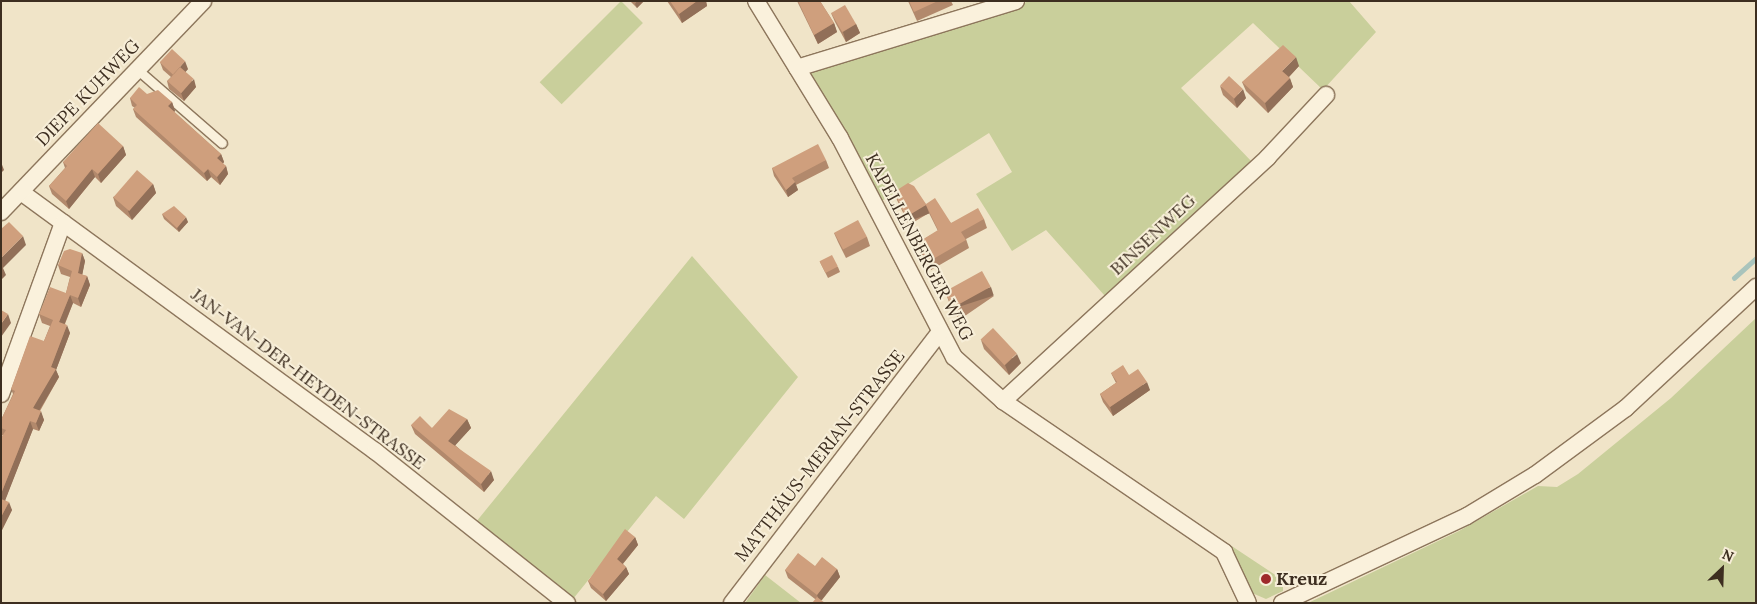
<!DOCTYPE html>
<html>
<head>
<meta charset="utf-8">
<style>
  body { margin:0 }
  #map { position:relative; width:1757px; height:604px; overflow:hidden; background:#f0e4c8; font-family:Lora,serif }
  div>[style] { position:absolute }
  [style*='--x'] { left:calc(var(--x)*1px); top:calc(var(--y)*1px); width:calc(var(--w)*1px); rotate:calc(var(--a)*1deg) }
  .green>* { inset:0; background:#c9cf9b; transform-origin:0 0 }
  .stream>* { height:4.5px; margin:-2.25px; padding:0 2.25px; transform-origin:2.25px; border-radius:2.25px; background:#a9c4bc }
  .roads { filter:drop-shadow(1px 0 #8d765c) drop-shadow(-1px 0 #8d765c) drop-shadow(0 1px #8d765c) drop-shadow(0 -1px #8d765c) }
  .lane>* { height:9px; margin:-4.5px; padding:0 4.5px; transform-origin:4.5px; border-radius:4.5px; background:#faf1dc }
  .street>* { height:16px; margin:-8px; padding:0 8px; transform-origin:8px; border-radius:8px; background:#faf1dc }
  .wall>* { inset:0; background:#b2896c }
  .shaded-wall>* { inset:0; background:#916f58; transform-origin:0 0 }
  .building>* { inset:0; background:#cf9f7d; transform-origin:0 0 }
  .dots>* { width:14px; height:14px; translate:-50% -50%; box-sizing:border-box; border:2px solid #f7eed8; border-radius:50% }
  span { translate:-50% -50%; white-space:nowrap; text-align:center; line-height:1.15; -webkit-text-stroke:4px #f7eed8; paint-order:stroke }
  .street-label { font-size:18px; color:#3d2e20 }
  .poi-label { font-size:18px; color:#3d2e20; font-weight:700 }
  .left { translate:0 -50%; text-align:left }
  .frame { position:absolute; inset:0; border:2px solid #3d2e20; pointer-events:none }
  .north { position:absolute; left:1697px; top:544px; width:50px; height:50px; -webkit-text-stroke:4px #f7eed8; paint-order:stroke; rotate:24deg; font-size:14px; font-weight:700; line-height:20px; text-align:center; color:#3d2e20 }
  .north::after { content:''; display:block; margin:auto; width:18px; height:22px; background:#3d2e20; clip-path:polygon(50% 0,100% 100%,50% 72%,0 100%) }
</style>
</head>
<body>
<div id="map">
  <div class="green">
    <i style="left:621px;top:1px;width:31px;height:115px;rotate:45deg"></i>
    <i style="clip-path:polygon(1030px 1px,1349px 1px,1376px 32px,1323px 90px,1253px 23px,1181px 88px,1253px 163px,1105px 296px,1046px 230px,1012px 251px,976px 194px,1012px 172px,989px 133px,880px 202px,808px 76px,811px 68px)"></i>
    <i style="clip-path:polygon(692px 256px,798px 377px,684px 519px,656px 496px,573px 599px,476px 522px)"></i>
    <i style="clip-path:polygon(1756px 318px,1756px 603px,1308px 603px,1459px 531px,1538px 486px,1557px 487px,1578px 474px,1671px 398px)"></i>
    <i style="clip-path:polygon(1215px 535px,1283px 580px,1283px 591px,1266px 599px,1252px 593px,1231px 552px)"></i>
    <i style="clip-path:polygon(765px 575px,801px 603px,745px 603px)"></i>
  </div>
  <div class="stream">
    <i style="--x:1734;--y:278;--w:30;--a:-42"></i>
  </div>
  <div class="roads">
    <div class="lane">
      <i style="--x:138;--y:70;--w:111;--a:41"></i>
    </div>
    <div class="street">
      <i style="--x:756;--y:1;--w:161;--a:58.5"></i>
      <i style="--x:840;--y:138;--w:247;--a:62.5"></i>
      <i style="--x:954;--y:357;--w:66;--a:41.9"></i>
      <i style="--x:1003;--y:401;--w:268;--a:34.3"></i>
      <i style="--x:1224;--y:552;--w:56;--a:64.8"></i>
      <i style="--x:797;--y:68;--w:229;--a:-17"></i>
      <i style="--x:21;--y:192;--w:439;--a:36.2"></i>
      <i style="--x:375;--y:451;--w:245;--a:38.4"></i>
      <i style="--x:1;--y:212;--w:292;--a:-46.2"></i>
      <i style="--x:1;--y:394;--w:182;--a:-70.1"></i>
      <i style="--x:1003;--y:401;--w:360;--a:-42.6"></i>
      <i style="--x:1268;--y:157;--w:85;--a:-46.9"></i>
      <i style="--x:732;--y:603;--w:340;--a:-52.5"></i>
      <i style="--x:1282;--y:603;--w:204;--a:-25.2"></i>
      <i style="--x:1467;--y:516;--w:79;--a:-31.1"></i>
      <i style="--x:1535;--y:475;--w:113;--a:-36.4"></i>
      <i style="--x:1626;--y:408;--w:178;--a:-42.9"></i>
    </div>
  </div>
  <div class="wall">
    <i style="clip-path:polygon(630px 1px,644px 1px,637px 8px)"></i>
    <i style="clip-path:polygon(667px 1px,706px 1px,707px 6px,682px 23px)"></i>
    <i style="clip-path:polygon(797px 1px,820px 1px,834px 23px,837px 32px,818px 44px)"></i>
    <i style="clip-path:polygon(908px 1px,951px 1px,953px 5px,917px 21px)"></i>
    <i style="clip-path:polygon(831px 13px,856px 24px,860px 33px,846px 42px,835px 22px)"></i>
    <i style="clip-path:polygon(160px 62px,188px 69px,185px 72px,196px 87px,184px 101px,169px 89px,167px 81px,171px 77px,163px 70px)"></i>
    <i style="clip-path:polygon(1299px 66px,1289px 77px,1293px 87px,1268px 113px,1246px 91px,1242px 82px)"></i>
    <i style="clip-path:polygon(1220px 86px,1246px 98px,1237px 108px,1223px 95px)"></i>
    <i style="clip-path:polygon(147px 94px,172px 102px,175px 111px,174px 112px,221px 154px,224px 162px,223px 164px,226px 166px,228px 174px,220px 185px,211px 177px,207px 181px,136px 117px,133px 109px,135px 108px,132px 106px,130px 98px)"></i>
    <i style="clip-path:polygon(123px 146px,126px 155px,101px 183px,95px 177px,69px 209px,52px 194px,49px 186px,65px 168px,63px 162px)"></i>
    <i style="clip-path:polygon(826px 160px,829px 168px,796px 185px,798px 190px,788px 197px,774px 176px,772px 168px)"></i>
    <i style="clip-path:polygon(153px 184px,156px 193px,132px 220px,116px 206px,113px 197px)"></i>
    <i style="clip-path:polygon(894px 192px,926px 204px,951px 223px,984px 219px,987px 228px,966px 239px,969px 248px,931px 270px,920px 252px,917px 243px,938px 231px,929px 213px,909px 225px,897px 200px)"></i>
    <i style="clip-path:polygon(162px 214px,188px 222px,179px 232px,164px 219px)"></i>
    <i style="clip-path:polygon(834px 233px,867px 237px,870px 246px,846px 258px,838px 242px)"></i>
    <i style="clip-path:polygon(82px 253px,85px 261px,82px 275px,87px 276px,90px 285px,81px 307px,73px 303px,65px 324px,70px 333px,56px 370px,59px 377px,40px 411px,44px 420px,39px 431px,33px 429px,5px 500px,12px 510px,1px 532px,1px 438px,3px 435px,1px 435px,1px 420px,13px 394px,11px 389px,44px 341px,50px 326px,42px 323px,39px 314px,66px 293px,70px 277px,61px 274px,58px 265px)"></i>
    <i style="clip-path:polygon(820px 262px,838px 267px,840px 272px,828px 278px)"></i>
    <i style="clip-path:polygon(946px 294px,994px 296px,959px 320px,949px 302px)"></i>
    <i style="clip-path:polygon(981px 340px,1021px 363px,1009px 375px,984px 349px)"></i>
    <i style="clip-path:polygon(1111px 373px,1129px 375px,1150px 390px,1113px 416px,1103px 402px,1100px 394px,1116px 383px)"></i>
    <i style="clip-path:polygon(467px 419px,471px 428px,455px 445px,494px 480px,484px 492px,415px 434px,411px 425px,432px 428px)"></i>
    <i style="clip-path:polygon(635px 537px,638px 545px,623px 564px,626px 567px,629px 574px,606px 601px,591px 588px,588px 581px)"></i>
    <i style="clip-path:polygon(815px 566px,837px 569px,840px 577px,822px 600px,815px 599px,788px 578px,785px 570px)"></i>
  </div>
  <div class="shaded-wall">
    <i style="clip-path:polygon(637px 1px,644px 1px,637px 8px,635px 4px)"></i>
    <i style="clip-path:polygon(697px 1px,706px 1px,707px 6px,682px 23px,679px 14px)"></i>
    <i style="clip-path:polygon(834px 23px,837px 32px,818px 44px,814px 35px)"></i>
    <i style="clip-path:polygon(856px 24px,860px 33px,846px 42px,843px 32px)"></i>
    <i style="clip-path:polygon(1296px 57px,1299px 66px,1286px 80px,1282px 71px)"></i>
    <i style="clip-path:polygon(185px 61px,188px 69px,177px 82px,174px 74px)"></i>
    <i style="clip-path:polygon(1290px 78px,1293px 87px,1268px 113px,1265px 103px)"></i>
    <i style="clip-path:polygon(194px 79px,196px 87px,184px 101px,181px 93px)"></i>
    <i style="clip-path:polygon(1243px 89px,1246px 98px,1237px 108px,1234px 99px)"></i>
    <i style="clip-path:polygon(172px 102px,175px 111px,171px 115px,168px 106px)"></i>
    <i style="clip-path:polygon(123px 146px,126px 155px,101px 183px,98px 174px)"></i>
    <i style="clip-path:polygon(221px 154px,224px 162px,220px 166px,217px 158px)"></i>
    <i style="clip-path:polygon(1px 162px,4px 170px,1px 173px)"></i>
    <i style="clip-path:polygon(226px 166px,228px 174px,220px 185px,217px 177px)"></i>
    <i style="clip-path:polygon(92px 169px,95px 177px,69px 209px,66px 201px)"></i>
    <i style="clip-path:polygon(208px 169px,211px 177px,207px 181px,204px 173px)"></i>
    <i style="clip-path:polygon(795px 182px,798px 190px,788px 197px,786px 190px)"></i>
    <i style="clip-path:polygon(153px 184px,156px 193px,132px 220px,128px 211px)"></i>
    <i style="left:926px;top:205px;width:9px;height:23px;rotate:69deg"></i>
    <i style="clip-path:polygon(186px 217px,188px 222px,179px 232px,177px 228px)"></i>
    <i style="clip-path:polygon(23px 236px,26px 245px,3px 268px,6px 275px,1px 280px,1px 258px)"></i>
    <i style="clip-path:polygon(82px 253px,85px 261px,81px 281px,78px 273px)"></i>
    <i style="clip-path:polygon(87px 276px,90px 285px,81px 307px,78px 298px)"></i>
    <i style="left:991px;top:287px;width:9px;height:42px;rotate:72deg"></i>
    <i style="clip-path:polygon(70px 295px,73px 303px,62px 330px,59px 322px)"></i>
    <i style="clip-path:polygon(8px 314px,11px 323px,1px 337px,1px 324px)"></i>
    <i style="clip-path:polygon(67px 325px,70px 333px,56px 370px,59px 377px,36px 416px,33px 408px,51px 367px)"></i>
    <i style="clip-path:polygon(1017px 354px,1021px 363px,1009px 375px,1005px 365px)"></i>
    <i style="clip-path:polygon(1147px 382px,1150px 390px,1113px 416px,1110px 407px)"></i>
    <i style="clip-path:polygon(41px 411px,44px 420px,39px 431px,36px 423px)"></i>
    <i style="clip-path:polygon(467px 419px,471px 428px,452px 449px,448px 441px)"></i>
    <i style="clip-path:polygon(30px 421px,33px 429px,3px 506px,1px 502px,1px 494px)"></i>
    <i style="clip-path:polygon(491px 471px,494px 480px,484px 492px,481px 484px)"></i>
    <i style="clip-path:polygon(9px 502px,12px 510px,1px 532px,1px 517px)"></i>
    <i style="clip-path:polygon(635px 537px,638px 545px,620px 567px,617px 559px)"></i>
    <i style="clip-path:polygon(626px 567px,629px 574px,606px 601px,603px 594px)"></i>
    <i style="clip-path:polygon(837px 569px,840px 577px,820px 602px,817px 595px)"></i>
  </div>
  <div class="building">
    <i style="clip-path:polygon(670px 1px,697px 1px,679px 14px)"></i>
    <i style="clip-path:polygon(798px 1px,820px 1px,834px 23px,814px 35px)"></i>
    <i style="clip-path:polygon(909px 1px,938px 1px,914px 12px)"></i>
    <i style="left:845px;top:5px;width:22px;height:16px;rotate:60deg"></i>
    <i style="clip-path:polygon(1283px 45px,1296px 57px,1282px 71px,1290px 78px,1265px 103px,1242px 82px)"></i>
    <i style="left:172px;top:49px;width:18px;height:18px;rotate:43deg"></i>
    <i style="left:180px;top:67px;width:18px;height:19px;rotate:41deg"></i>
    <i style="left:1229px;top:76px;width:19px;height:13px;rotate:43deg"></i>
    <i style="clip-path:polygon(139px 87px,147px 94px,158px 90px,172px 102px,168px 106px,221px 154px,217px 158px,226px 166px,217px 177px,208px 169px,204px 173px,133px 109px,137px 105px,130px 98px)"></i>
    <i style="clip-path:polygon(98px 123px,123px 146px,98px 174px,92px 169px,66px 201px,49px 186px,67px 166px,63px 162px)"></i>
    <i style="clip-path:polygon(818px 144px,826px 160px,792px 178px,795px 182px,786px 190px,772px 168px)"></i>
    <i style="left:137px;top:170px;width:21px;height:36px;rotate:41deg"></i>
    <i style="clip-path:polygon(908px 183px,914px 186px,926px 204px,935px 198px,951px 223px,978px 208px,984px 219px,961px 232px,966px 240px,928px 262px,917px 243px,938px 230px,926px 205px,906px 217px,894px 192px)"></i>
    <i style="clip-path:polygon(174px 206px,186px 217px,177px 228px,162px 214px)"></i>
    <i style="left:858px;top:220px;width:19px;height:27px;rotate:62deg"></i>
    <i style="clip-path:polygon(9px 222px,23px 236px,1px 258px,1px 229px)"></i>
    <i style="clip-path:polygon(70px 249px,82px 253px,78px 273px,87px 276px,78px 298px,70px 295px,59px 322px,67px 325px,51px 367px,56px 369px,33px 408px,41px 411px,36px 423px,30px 421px,1px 494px,1px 438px,6px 430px,1px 428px,1px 420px,15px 391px,11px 389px,30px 336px,44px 341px,53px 320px,39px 314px,50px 287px,66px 293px,72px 271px,58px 265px,64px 251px)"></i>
    <i style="left:832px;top:255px;width:13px;height:14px;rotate:63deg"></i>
    <i style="left:982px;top:271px;width:18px;height:43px;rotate:61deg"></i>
    <i style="clip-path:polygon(1px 310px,8px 314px,1px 324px)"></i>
    <i style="left:993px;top:328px;width:35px;height:17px;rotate:47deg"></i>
    <i style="clip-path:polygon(1123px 365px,1129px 375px,1138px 369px,1147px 382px,1110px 407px,1100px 394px,1117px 382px,1111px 373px)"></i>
    <i style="clip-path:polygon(449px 409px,467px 419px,448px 441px,491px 471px,481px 484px,411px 425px,420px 416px,432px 428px)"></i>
    <i style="clip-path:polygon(1px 499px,9px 502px,1px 517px)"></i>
    <i style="clip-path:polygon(625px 529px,635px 537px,617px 559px,626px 567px,603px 594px,588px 581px)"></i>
    <i style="clip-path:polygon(798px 553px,815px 566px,822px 557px,837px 569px,817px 595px,785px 570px)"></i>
    <i style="clip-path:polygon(817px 597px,825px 603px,812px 603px)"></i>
  </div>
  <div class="dots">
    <i style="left:1266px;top:579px;background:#9e2a2b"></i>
  </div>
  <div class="street-label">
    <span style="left:88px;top:93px;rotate:-46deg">DIEPE KUHWEG</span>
    <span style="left:1153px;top:235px;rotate:-43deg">BINSENWEG</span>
    <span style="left:919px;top:247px;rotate:62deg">KAPELLENBERGER WEG</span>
    <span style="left:308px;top:379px;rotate:37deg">JAN-VAN-DER-HEYDEN-STRASSE</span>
    <span style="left:820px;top:456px;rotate:-52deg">MATTHÄUS-MERIAN-STRASSE</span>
  </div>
  <div class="poi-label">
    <span class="left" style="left:1276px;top:579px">Kreuz</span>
  </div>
  <div class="frame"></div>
  <div class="north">N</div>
</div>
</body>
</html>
